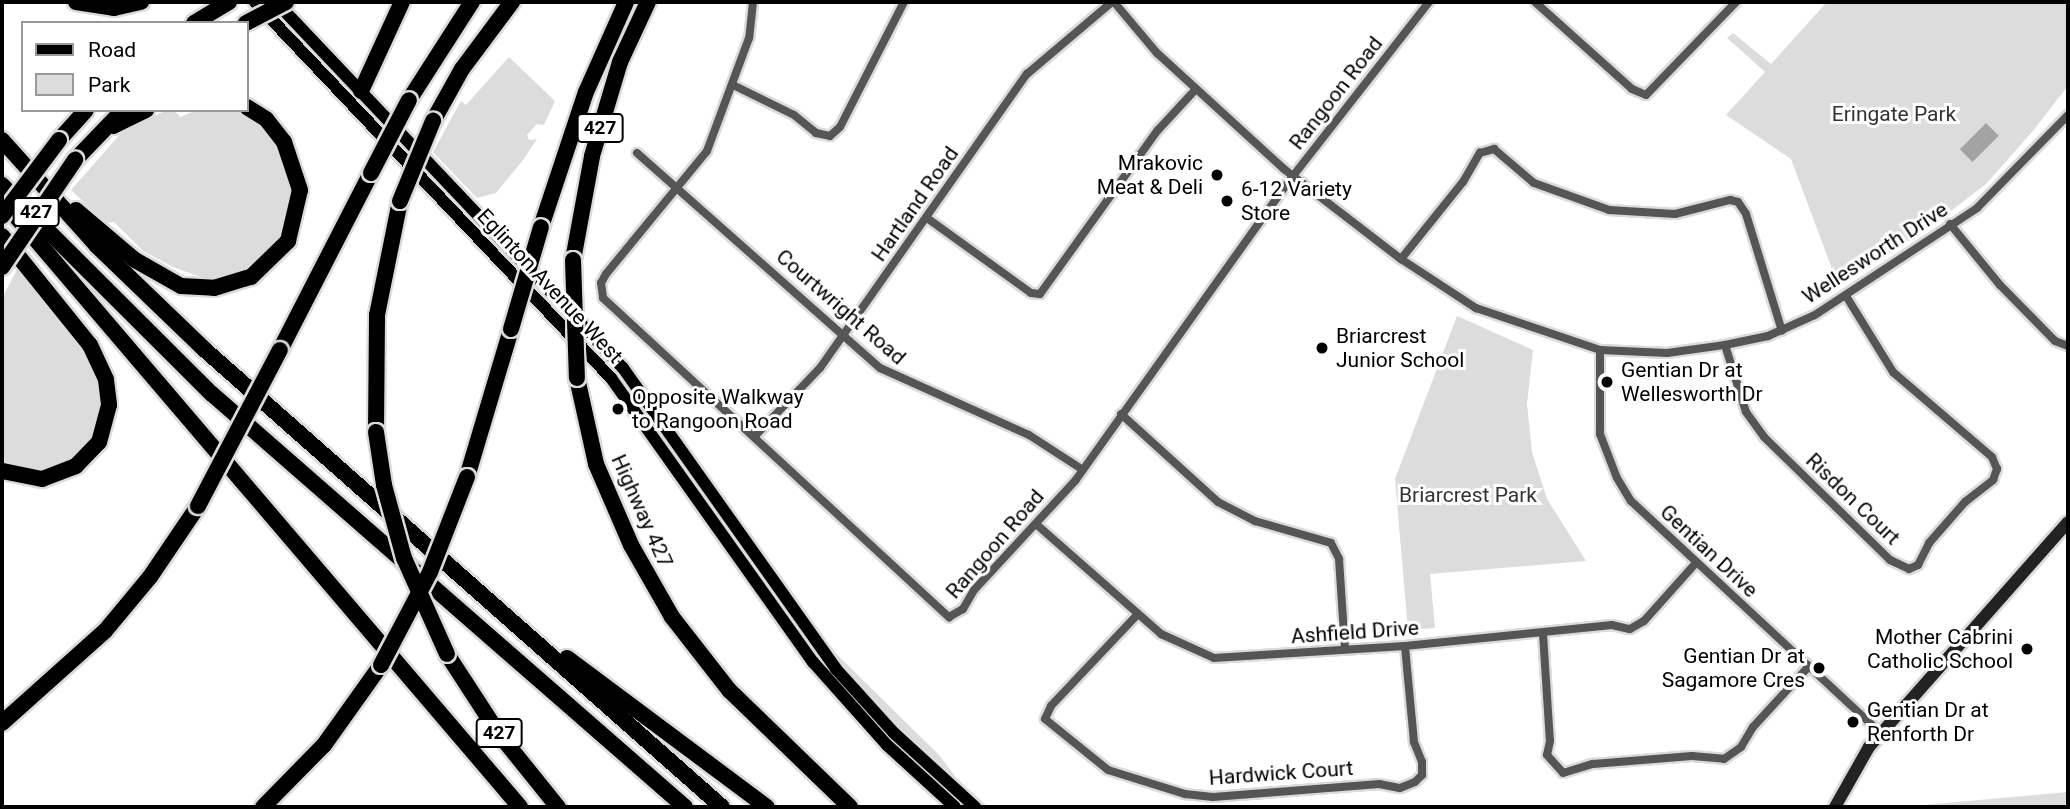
<!DOCTYPE html>
<html>
<head>
<meta charset="utf-8">
<style>
  body { margin:0 }
  #map { position:relative; width:2070px; height:809px; overflow:hidden; background:#fff; font-family:Roboto,sans-serif }
  div>[style] { position:absolute }
  [style*='--x'] { left:calc(var(--x)*1px); top:calc(var(--y)*1px); width:calc(var(--w)*1px); rotate:calc(var(--a)*1deg) }
  .green>* { inset:0; background:#dcdcdc }
  .water>* { inset:0; background:#a3a3a3; transform-origin:0 0 }
  .roads { filter:drop-shadow(2px 0 #dbdbdb) drop-shadow(-2px 0 #dbdbdb) drop-shadow(0 2px #dbdbdb) drop-shadow(0 -2px #dbdbdb) }
  .minor>* { height:8px; margin:-4px; padding:0 4px; transform-origin:4px; border-radius:4px; background:#555 }
  .secondary>* { height:12px; margin:-6px; padding:0 6px; transform-origin:6px; border-radius:6px; background:#222 }
  .primary>* { height:12px; margin:-6px; padding:0 6px; transform-origin:6px; border-radius:6px; background:#000 }
  .motorway>* { height:16px; margin:-8px; padding:0 8px; transform-origin:8px; border-radius:8px; background:#000 }
  .bridges { filter:drop-shadow(2px 0 #dbdbdb) drop-shadow(-2px 0 #dbdbdb) drop-shadow(0 2px #dbdbdb) drop-shadow(0 -2px #dbdbdb) }
  .motorway-bridge>* { height:16px; margin:-8px; padding:0 8px; transform-origin:8px; border-radius:8px; background:#000 }
  .dots>* { width:19px; height:19px; translate:-50% -50%; box-sizing:border-box; border:4px solid #fff; border-radius:50% }
  span { translate:-50% -50%; white-space:nowrap; text-align:center; line-height:1.15; -webkit-text-stroke:6px #fff; paint-order:stroke }
  .shield-label span { padding:2px 5px; background:#fff; border:2px solid; border-radius:5px; -webkit-text-stroke-width:0 }
  .shield-label { font-size:19px; color:#000; font-weight:700 }
  .street-label { font-size:21px; color:#000 }
  .park-label { font-size:21px; color:#333 }
  .poi-label { font-size:21px; color:#000 }
  .right { translate:-100% -50%; text-align:right }
  .left { translate:0 -50%; text-align:left }
  .frame { position:absolute; inset:0; border:4px solid #000; pointer-events:none }
  .legend { position:absolute; left:21px; top:21px; width:228px; height:91px; box-sizing:border-box; background:#fff; border:2px solid #999; margin:0; padding:9px 12px; list-style:none; font-size:21px; color:#000 }
  .legend li { display:flex; align-items:center; gap:14px; height:35px }
  .legend b { width:35px; border:2px solid #999 }
</style>
</head>
<body>
<div id="map">
  <div class="green">
    <i style="clip-path:polygon(1827px 2px,2068px 2px,2068px 86px,2032px 132px,1986px 184px,1926px 230px,1838px 285px,1791px 159px,1726px 115px,1765px 72px,1727px 38px,1733px 33px,1771px 64px)"></i>
    <i style="clip-path:polygon(509px 57px,555px 101px,544px 125px,537px 124px,527px 135px,529px 140px,537px 139px,523px 160px,496px 193px,477px 198px,433px 152px,461px 101px,466px 105px)"></i>
    <i style="clip-path:polygon(167px 110px,174px 110px,180px 117px,197px 110px,237px 110px,258px 121px,280px 145px,292px 183px,289px 219px,270px 251px,241px 271px,209px 280px,173px 267px,143px 251px,114px 222px,106px 223px,71px 190px,123px 131px)"></i>
    <i style="clip-path:polygon(19px 266px,75px 334px,98px 375px,103px 401px,88px 446px,69px 462px,47px 469px,18px 468px,2px 460px,2px 298px)"></i>
    <i style="clip-path:polygon(1457px 316px,1533px 350px,1527px 404px,1532px 452px,1547px 499px,1586px 561px,1430px 574px,1435px 628px,1408px 630px,1395px 479px)"></i>
    <i style="clip-path:polygon(809px 627px,939px 755px,967px 792px,989px 807px,982px 807px,915px 747px,871px 702px)"></i>
    <i style="clip-path:polygon(2068px 792px,2068px 807px,1902px 807px)"></i>
  </div>
  <div class="water">
    <i style="left:1986px;top:123px;width:18px;height:37px;rotate:45deg"></i>
  </div>
  <div class="roads">
    <div class="minor">
      <i style="--x:753;--y:2;--w:36;--a:96"></i>
      <i style="--x:749;--y:38;--w:121;--a:110.4"></i>
      <i style="--x:707;--y:151;--w:159;--a:129.4"></i>
      <i style="--x:606;--y:274;--w:10;--a:119"></i>
      <i style="--x:601;--y:283;--w:15;--a:82"></i>
      <i style="--x:603;--y:298;--w:471;--a:42.7"></i>
      <i style="--x:949;--y:617;--w:16;--a:-30"></i>
      <i style="--x:963;--y:609;--w:22;--a:-60"></i>
      <i style="--x:974;--y:590;--w:149;--a:-47.2"></i>
      <i style="--x:1075;--y:481;--w:364;--a:-54.5"></i>
      <i style="--x:1286;--y:185;--w:232;--a:-52"></i>
      <i style="--x:1114;--y:2;--w:67;--a:49.9"></i>
      <i style="--x:1157;--y:53;--w:172;--a:42.4"></i>
      <i style="--x:1284;--y:169;--w:148;--a:37.6"></i>
      <i style="--x:1401;--y:259;--w:90;--a:33.2"></i>
      <i style="--x:1476;--y:308;--w:131;--a:18.7"></i>
      <i style="--x:1600;--y:350;--w:67;--a:2.6"></i>
      <i style="--x:1667;--y:353;--w:59;--a:-7.9"></i>
      <i style="--x:1725;--y:345;--w:44;--a:-11.8"></i>
      <i style="--x:1768;--y:336;--w:51;--a:-24.1"></i>
      <i style="--x:1815;--y:315;--w:194;--a:-33.4"></i>
      <i style="--x:1977;--y:208;--w:130;--a:-45.6"></i>
      <i style="--x:1535;--y:2;--w:130;--a:41.9"></i>
      <i style="--x:1632;--y:89;--w:15;--a:23"></i>
      <i style="--x:1646;--y:95;--w:129;--a:-45.9"></i>
      <i style="--x:733;--y:85;--w:68;--a:26.2"></i>
      <i style="--x:794;--y:115;--w:28;--a:39"></i>
      <i style="--x:816;--y:133;--w:14;--a:12"></i>
      <i style="--x:830;--y:136;--w:13;--a:-42"></i>
      <i style="--x:840;--y:127;--w:140;--a:-62.9"></i>
      <i style="--x:637;--y:153;--w:324;--a:41.5"></i>
      <i style="--x:880;--y:368;--w:163;--a:24.2"></i>
      <i style="--x:1029;--y:435;--w:64;--a:32.9"></i>
      <i style="--x:927;--y:218;--w:128;--a:35.8"></i>
      <i style="--x:1031;--y:293;--w:9;--a:6"></i>
      <i style="--x:1040;--y:294;--w:202;--a:-54.3"></i>
      <i style="--x:1158;--y:130;--w:56;--a:-47.2"></i>
      <i style="--x:1950;--y:224;--w:79;--a:50.7"></i>
      <i style="--x:2000;--y:285;--w:78;--a:45.5"></i>
      <i style="--x:2055;--y:341;--w:14;--a:21"></i>
      <i style="--x:1401;--y:259;--w:99;--a:-51.2"></i>
      <i style="--x:1463;--y:182;--w:34;--a:-60"></i>
      <i style="--x:1480;--y:153;--w:15;--a:-16"></i>
      <i style="--x:1494;--y:149;--w:52;--a:40.4"></i>
      <i style="--x:1534;--y:183;--w:80;--a:19.8"></i>
      <i style="--x:1609;--y:210;--w:66;--a:3.5"></i>
      <i style="--x:1675;--y:214;--w:57;--a:-14.3"></i>
      <i style="--x:1730;--y:200;--w:8;--a:14"></i>
      <i style="--x:1738;--y:202;--w:14;--a:56"></i>
      <i style="--x:1746;--y:214;--w:122;--a:72.9"></i>
      <i style="--x:1725;--y:345;--w:70;--a:72.6"></i>
      <i style="--x:1746;--y:412;--w:31;--a:54"></i>
      <i style="--x:1764;--y:437;--w:176;--a:44.3"></i>
      <i style="--x:1890;--y:560;--w:21;--a:25"></i>
      <i style="--x:1909;--y:569;--w:10;--a:-24"></i>
      <i style="--x:1918;--y:565;--w:25;--a:-63"></i>
      <i style="--x:1929;--y:543;--w:55;--a:-48.7"></i>
      <i style="--x:1965;--y:502;--w:36;--a:-38"></i>
      <i style="--x:1993;--y:480;--w:12;--a:-70"></i>
      <i style="--x:1997;--y:469;--w:13;--a:-113"></i>
      <i style="--x:1992;--y:457;--w:130;--a:-139.4"></i>
      <i style="--x:1893;--y:372;--w:89;--a:-121.7"></i>
      <i style="--x:1600;--y:350;--w:84;--a:90"></i>
      <i style="--x:1600;--y:434;--w:47;--a:68.9"></i>
      <i style="--x:1617;--y:478;--w:27;--a:59"></i>
      <i style="--x:1631;--y:501;--w:341;--a:42.9"></i>
      <i style="--x:1121;--y:414;--w:131;--a:42.2"></i>
      <i style="--x:1218;--y:502;--w:42;--a:27.2"></i>
      <i style="--x:1255;--y:521;--w:79;--a:16.1"></i>
      <i style="--x:1331;--y:543;--w:18;--a:63"></i>
      <i style="--x:1339;--y:559;--w:90;--a:86.2"></i>
      <i style="--x:755;--y:436;--w:94;--a:-46.3"></i>
      <i style="--x:820;--y:368;--w:360;--a:-54.9"></i>
      <i style="--x:1027;--y:74;--w:111;--a:-40.3"></i>
      <i style="--x:1036;--y:524;--w:167;--a:41.3"></i>
      <i style="--x:1161;--y:634;--w:58;--a:24.4"></i>
      <i style="--x:1214;--y:658;--w:191;--a:-3.6"></i>
      <i style="--x:1405;--y:646;--w:208;--a:-5.8"></i>
      <i style="--x:1612;--y:625;--w:18;--a:13"></i>
      <i style="--x:1630;--y:629;--w:16;--a:-30"></i>
      <i style="--x:1644;--y:621;--w:76;--a:-48.2"></i>
      <i style="--x:1137;--y:615;--w:125;--a:133.4"></i>
      <i style="--x:1051;--y:706;--w:14;--a:115"></i>
      <i style="--x:1045;--y:719;--w:81;--a:39"></i>
      <i style="--x:1108;--y:770;--w:81;--a:17.3"></i>
      <i style="--x:1185;--y:794;--w:28;--a:6"></i>
      <i style="--x:1213;--y:797;--w:167;--a:-4.5"></i>
      <i style="--x:1379;--y:784;--w:21;--a:11"></i>
      <i style="--x:1400;--y:788;--w:16;--a:-22"></i>
      <i style="--x:1415;--y:782;--w:10;--a:-45"></i>
      <i style="--x:1422;--y:775;--w:13;--a:-90"></i>
      <i style="--x:1422;--y:762;--w:22;--a:-112"></i>
      <i style="--x:1414;--y:742;--w:96;--a:-95.4"></i>
      <i style="--x:1543;--y:634;--w:107;--a:86.3"></i>
      <i style="--x:1550;--y:741;--w:14;--a:102"></i>
      <i style="--x:1547;--y:755;--w:24;--a:48"></i>
      <i style="--x:1563;--y:773;--w:31;--a:-17"></i>
      <i style="--x:1593;--y:764;--w:99;--a:-4.6"></i>
      <i style="--x:1692;--y:756;--w:32;--a:5"></i>
      <i style="--x:1724;--y:759;--w:21;--a:-35"></i>
      <i style="--x:1741;--y:747;--w:23;--a:-59"></i>
      <i style="--x:1753;--y:727;--w:83;--a:-47.4"></i>
    </div>
    <div class="secondary">
      <i style="--x:1835;--y:807;--w:69;--a:-60.5"></i>
      <i style="--x:1869;--y:747;--w:300;--a:-48.5"></i>
    </div>
    <div class="primary">
      <i style="--x:255;--y:2;--w:518;--a:46.57"></i>
      <i style="--x:611;--y:378;--w:349;--a:54.6"></i>
      <i style="--x:813;--y:662;--w:111;--a:48.3"></i>
      <i style="--x:887;--y:745;--w:92;--a:42.4"></i>
      <i style="--x:276;--y:2;--w:504;--a:46.53"></i>
      <i style="--x:623;--y:368;--w:369;--a:54.7"></i>
      <i style="--x:836;--y:669;--w:86;--a:47.8"></i>
      <i style="--x:894;--y:733;--w:110;--a:42.4"></i>
    </div>
    <div class="motorway">
      <i style="--x:76;--y:2;--w:38;--a:9"></i>
      <i style="--x:114;--y:8;--w:28;--a:-13"></i>
      <i style="--x:194;--y:23;--w:41;--a:-31"></i>
      <i style="--x:361;--y:91;--w:98;--a:-65.3"></i>
      <i style="--x:409;--y:100;--w:117;--a:-57.3"></i>
      <i style="--x:433;--y:121;--w:60;--a:-60.9"></i>
      <i style="--x:462;--y:69;--w:84;--a:-53.3"></i>
      <i style="--x:113;--y:126;--w:37;--a:-26"></i>
      <i style="--x:2;--y:140;--w:142;--a:48.1"></i>
      <i style="--x:97;--y:246;--w:149;--a:43.9"></i>
      <i style="--x:204;--y:349;--w:691;--a:41.48"></i>
      <i style="--x:59;--y:140;--w:40;--a:-48"></i>
      <i style="--x:75;--y:160;--w:69;--a:-46.2"></i>
      <i style="--x:2;--y:185;--w:296;--a:44.9"></i>
      <i style="--x:212;--y:394;--w:628;--a:41.13"></i>
      <i style="--x:2;--y:200;--w:798;--a:49.52"></i>
      <i style="--x:76;--y:210;--w:77;--a:40.3"></i>
      <i style="--x:135;--y:260;--w:53;--a:29.5"></i>
      <i style="--x:181;--y:286;--w:33;--a:3"></i>
      <i style="--x:214;--y:288;--w:39;--a:-17"></i>
      <i style="--x:251;--y:277;--w:52;--a:-44.2"></i>
      <i style="--x:288;--y:241;--w:52;--a:-76.8"></i>
      <i style="--x:300;--y:190;--w:51;--a:-108.4"></i>
      <i style="--x:284;--y:142;--w:29;--a:-128"></i>
      <i style="--x:266;--y:119;--w:22;--a:-148"></i>
      <i style="--x:541;--y:227;--w:142;--a:-71.6"></i>
      <i style="--x:586;--y:92;--w:98;--a:-66"></i>
      <i style="--x:2;--y:236;--w:140;--a:51.1"></i>
      <i style="--x:90;--y:345;--w:38;--a:65"></i>
      <i style="--x:106;--y:380;--w:25;--a:83"></i>
      <i style="--x:109;--y:405;--w:38;--a:105"></i>
      <i style="--x:99;--y:442;--w:33;--a:134"></i>
      <i style="--x:76;--y:466;--w:36;--a:159"></i>
      <i style="--x:42;--y:479;--w:41;--a:-168.7"></i>
      <i style="--x:573;--y:260;--w:106;--a:-79.6"></i>
      <i style="--x:592;--y:156;--w:98;--a:-73.4"></i>
      <i style="--x:620;--y:62;--w:66;--a:-65"></i>
      <i style="--x:280;--y:350;--w:199;--a:-62.8"></i>
      <i style="--x:577;--y:378;--w:88;--a:77.5"></i>
      <i style="--x:596;--y:464;--w:88;--a:66.6"></i>
      <i style="--x:631;--y:545;--w:83;--a:60.3"></i>
      <i style="--x:672;--y:617;--w:93;--a:52"></i>
      <i style="--x:729;--y:690;--w:168;--a:44"></i>
      <i style="--x:376;--y:432;--w:117;--a:-89.5"></i>
      <i style="--x:377;--y:315;--w:116;--a:-78.6"></i>
      <i style="--x:467;--y:477;--w:154;--a:-73.4"></i>
      <i style="--x:447;--y:654;--w:95;--a:57"></i>
      <i style="--x:499;--y:734;--w:94;--a:51.1"></i>
      <i style="--x:567;--y:658;--w:249;--a:36.7"></i>
      <i style="--x:2;--y:723;--w:138;--a:-41.8"></i>
      <i style="--x:105;--y:631;--w:70;--a:-50.2"></i>
      <i style="--x:150;--y:577;--w:86;--a:-55.9"></i>
      <i style="--x:263;--y:807;--w:87;--a:-45.5"></i>
      <i style="--x:324;--y:745;--w:98;--a:-54.5"></i>
    </div>
  </div>
  <div class="bridges">
    <div class="motorway-bridge">
      <i style="--x:246;--y:23;--w:45;--a:-27.7"></i>
      <i style="--x:371;--y:173;--w:82;--a:-62.5"></i>
      <i style="--x:400;--y:201;--w:87;--a:-67.6"></i>
      <i style="--x:2;--y:216;--w:95;--a:-53.1"></i>
      <i style="--x:573;--y:260;--w:118;--a:88.1"></i>
      <i style="--x:2;--y:267;--w:130;--a:-55.7"></i>
      <i style="--x:511;--y:329;--w:106;--a:-73.6"></i>
      <i style="--x:376;--y:432;--w:54;--a:81.4"></i>
      <i style="--x:384;--y:485;--w:76;--a:74.7"></i>
      <i style="--x:404;--y:558;--w:105;--a:65.9"></i>
      <i style="--x:198;--y:506;--w:176;--a:-62.3"></i>
      <i style="--x:381;--y:665;--w:105;--a:-62.2"></i>
      <i style="--x:430;--y:572;--w:102;--a:-68.7"></i>
    </div>
  </div>
  <div class="dots">
    <i style="left:1217px;top:175px;background:#000"></i>
    <i style="left:1227px;top:201px;background:#000"></i>
    <i style="left:1322px;top:348px;background:#000"></i>
    <i style="left:1607px;top:382px;background:#000"></i>
    <i style="left:618px;top:409px;background:#000"></i>
    <i style="left:2027px;top:649px;background:#000"></i>
    <i style="left:1819px;top:668px;background:#000"></i>
    <i style="left:1853px;top:722px;background:#000"></i>
  </div>
  <div class="shield-label">
    <span style="left:600px;top:128px">427</span>
    <span style="left:36px;top:212px">427</span>
    <span style="left:499px;top:733px">427</span>
  </div>
  <div class="street-label">
    <span style="left:1336px;top:93px;rotate:-52deg">Rangoon Road</span>
    <span style="left:915px;top:204px;rotate:-55deg">Hartland Road</span>
    <span style="left:1875px;top:253px;rotate:-33deg">Wellesworth Drive</span>
    <span style="left:550px;top:286px;rotate:47deg">Eglinton Avenue West</span>
    <span style="left:841px;top:307px;rotate:41deg">Courtwright Road</span>
    <span style="left:1853px;top:499px;rotate:44deg">Risdon Court</span>
    <span style="left:642px;top:511px;rotate:66deg">Highway 427</span>
    <span style="left:995px;top:544px;rotate:-49deg">Rangoon Road</span>
    <span style="left:1709px;top:551px;rotate:43deg">Gentian Drive</span>
    <span style="left:1355px;top:632px;rotate:-4deg">Ashfield Drive</span>
    <span style="left:1281px;top:773px;rotate:-4deg">Hardwick Court</span>
  </div>
  <div class="park-label">
    <span style="left:1894px;top:114px">Eringate Park</span>
    <span style="left:1468px;top:495px">Briarcrest Park</span>
  </div>
  <div class="poi-label">
    <span class="right" style="left:1203px;top:175px">Mrakovic<br>Meat &amp; Deli</span>
    <span class="left" style="left:1241px;top:201px">6-12 Variety<br>Store</span>
    <span class="left" style="left:1336px;top:348px">Briarcrest<br>Junior School</span>
    <span class="left" style="left:1621px;top:382px">Gentian Dr at<br>Wellesworth Dr</span>
    <span class="left" style="left:632px;top:409px">Opposite Walkway<br>to Rangoon Road</span>
    <span class="right" style="left:2013px;top:649px">Mother Cabrini<br>Catholic School</span>
    <span class="right" style="left:1805px;top:668px">Gentian Dr at<br>Sagamore Cres</span>
    <span class="left" style="left:1867px;top:722px">Gentian Dr at<br>Renforth Dr</span>
  </div>
  <div class="frame"></div>
  <ul class="legend">
  <li><b style="height:9px;background:#000"></b>Road</li>
  <li><b style="height:19px;background:#dcdcdc"></b>Park</li>
  </ul>
</div>
</body>
</html>
